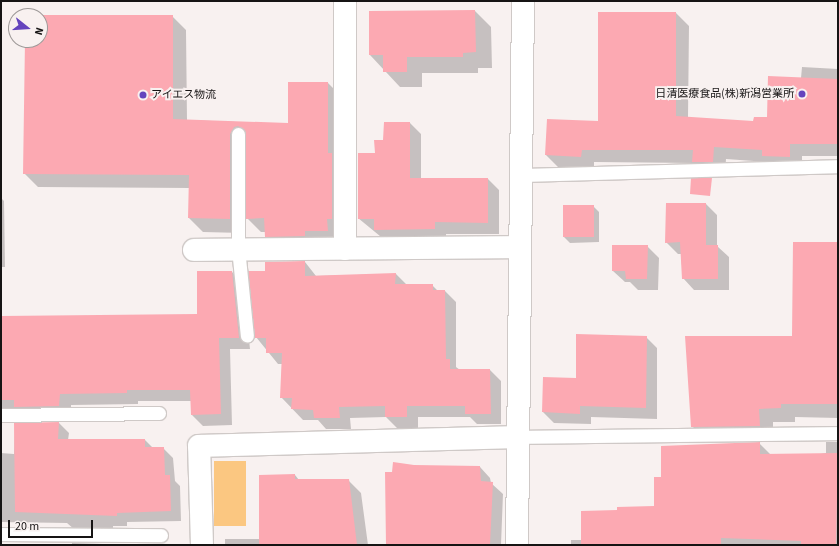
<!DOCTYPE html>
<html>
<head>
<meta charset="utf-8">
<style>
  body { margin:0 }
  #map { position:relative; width:839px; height:546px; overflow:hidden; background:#f8f1f0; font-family:"Source Sans 3","Noto Sans JP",sans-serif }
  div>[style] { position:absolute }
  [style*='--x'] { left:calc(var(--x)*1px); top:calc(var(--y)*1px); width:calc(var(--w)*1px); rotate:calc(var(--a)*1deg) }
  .green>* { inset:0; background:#fbc781; transform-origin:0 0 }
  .shadow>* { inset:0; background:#0003 }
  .building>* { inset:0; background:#fca9b2; transform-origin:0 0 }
  .roads { filter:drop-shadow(1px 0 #cfc9c7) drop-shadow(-1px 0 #cfc9c7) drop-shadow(0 1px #cfc9c7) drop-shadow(0 -1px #cfc9c7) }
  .lane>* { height:13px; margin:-6.5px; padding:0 6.5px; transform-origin:6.5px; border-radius:6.5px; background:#fff }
  .street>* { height:22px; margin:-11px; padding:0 11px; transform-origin:11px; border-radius:11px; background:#fff }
  .dots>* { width:11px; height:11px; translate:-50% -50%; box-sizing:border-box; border:2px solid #f8f1f0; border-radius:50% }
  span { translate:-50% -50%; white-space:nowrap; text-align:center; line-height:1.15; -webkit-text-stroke:4px #f8f1f0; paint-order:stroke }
  .poi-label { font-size:11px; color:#161414 }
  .right { translate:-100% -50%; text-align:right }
  .left { translate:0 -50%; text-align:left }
  .frame { position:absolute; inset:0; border:2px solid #161414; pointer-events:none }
  .north { position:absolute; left:8px; top:8px; width:40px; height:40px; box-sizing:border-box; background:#f8f1f0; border:1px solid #9e9998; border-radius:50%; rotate:107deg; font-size:11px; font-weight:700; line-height:16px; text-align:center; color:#161414 }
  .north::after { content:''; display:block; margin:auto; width:14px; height:18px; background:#6444bd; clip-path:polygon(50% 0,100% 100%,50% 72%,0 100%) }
  .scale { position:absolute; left:8px; top:520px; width:85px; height:18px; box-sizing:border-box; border:2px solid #161414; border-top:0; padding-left:5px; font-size:12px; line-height:14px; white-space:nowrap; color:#161414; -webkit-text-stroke:3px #f8f1f0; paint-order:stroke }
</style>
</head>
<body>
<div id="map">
  <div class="green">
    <i style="left:214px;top:461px;width:32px;height:65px"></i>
  </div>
  <div class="shadow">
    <i style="clip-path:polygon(475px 11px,491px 27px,492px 68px,478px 68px,478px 73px,422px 73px,422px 87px,400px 87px,370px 55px,370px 12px)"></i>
    <i style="clip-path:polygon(676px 13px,689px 26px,688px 118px,754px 122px,768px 118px,801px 78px,802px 67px,838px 69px,838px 156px,802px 156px,802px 170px,769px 162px,726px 159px,725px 174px,706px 175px,694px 163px,594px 162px,594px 169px,559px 168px,546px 155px,599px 122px)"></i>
    <i style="clip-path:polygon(27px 16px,172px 16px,186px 30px,187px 120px,289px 124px,328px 83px,342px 97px,341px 244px,280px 250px,266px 236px,266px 232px,261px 232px,247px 218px,247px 142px,243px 148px,243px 233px,203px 232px,189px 218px,190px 188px,38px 187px,24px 173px,26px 40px,40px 40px,40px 16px)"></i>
    <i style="clip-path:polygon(410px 123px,421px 134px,421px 179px,488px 179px,499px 190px,499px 234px,446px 234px,446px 240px,386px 241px,358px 218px,376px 154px,384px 141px)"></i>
    <i style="clip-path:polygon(1px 198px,4px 201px,5px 267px,1px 267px)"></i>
    <i style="clip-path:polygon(706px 204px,717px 215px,717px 246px,729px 257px,729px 290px,694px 290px,683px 278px,681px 254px,678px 254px,666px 242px)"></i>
    <i style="clip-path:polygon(593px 206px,599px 212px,599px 242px,570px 243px,564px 237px)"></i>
    <i style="clip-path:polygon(838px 244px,838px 418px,795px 417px,795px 422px,773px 422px,773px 439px,706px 440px,692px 426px,793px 337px)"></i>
    <i style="clip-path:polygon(647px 246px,659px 258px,658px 290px,638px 290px,630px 282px,625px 282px,613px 271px)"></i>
    <i style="clip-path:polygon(305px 262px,316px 276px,396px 274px,407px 285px,432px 285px,438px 291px,445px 291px,456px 302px,456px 367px,460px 370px,490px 370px,501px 381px,501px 424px,477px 424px,470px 417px,418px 417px,418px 428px,397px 428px,386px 417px,350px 418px,351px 429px,326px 429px,318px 420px,303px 420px,281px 397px,282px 364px,278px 364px,256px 337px,266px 272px)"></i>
    <i style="clip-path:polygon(232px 272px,243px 284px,250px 349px,230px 349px,232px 425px,203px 426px,192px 415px,192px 401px,138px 401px,138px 404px,71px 405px,71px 417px,1px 415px,1px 317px,198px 315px)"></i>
    <i style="clip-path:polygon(646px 337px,657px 348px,657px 419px,591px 417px,591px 424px,554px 423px,543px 412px,577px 379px)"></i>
    <i style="clip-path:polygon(59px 423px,69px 433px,68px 440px,145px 440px,153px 448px,163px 448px,173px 458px,175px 481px,180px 486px,181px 521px,127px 522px,127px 526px,113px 526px,113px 536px,82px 536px,67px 523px,1px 522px,1px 453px,14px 454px,15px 424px)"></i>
    <i style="clip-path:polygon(826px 442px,838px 442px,838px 545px,571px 545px,571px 540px,582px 540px,618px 511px,655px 507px,662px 478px,759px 443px,770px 454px,821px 454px,826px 453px)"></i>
    <i style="clip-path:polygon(480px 467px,490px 478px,491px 483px,503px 494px,501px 545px,387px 545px,392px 473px)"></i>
    <i style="clip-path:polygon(295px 475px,299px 480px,348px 480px,361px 493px,368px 545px,225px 545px,225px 539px,260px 539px)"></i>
    <i style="clip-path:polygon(72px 543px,103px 544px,105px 545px,72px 545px)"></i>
  </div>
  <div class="building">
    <i style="clip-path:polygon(475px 10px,476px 52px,463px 53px,463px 57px,407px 57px,407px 72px,383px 72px,383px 55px,369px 55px,369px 11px)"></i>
    <i style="clip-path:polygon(598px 12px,676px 12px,676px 116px,753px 121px,754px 117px,767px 117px,768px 76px,838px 79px,837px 144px,790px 144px,790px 157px,762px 156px,762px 150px,714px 147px,713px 162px,692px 162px,693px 150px,582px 150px,581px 157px,545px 155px,547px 119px,598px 121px)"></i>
    <i style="clip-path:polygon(26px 15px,173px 15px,173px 119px,288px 123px,288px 82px,328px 82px,328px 153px,332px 153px,332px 219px,327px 219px,328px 231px,305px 231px,305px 236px,265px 237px,264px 218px,246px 219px,246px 134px,245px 130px,238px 126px,234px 127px,230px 134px,230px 219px,188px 218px,189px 175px,23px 174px,25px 40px,40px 40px,40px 16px)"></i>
    <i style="clip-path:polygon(384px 122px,410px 122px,410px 178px,488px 178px,488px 223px,435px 222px,435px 229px,374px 230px,374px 219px,358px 219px,358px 153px,375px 153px,374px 140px,383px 140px)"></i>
    <i style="clip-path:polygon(691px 178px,712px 178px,710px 196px,690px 194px)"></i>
    <i style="clip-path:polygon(666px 203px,706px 203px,706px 245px,718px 245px,718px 279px,682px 279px,680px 242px,665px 243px)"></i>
    <i style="left:563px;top:205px;width:31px;height:32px"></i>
    <i style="clip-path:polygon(793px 242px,838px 242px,838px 404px,781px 404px,781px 408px,759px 409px,760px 426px,691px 427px,685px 336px,792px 336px)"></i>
    <i style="clip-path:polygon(612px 245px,648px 245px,647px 279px,626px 279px,625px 271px,612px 271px)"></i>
    <i style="clip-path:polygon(305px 261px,305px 276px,396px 273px,395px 284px,433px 284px,433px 290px,445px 290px,446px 359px,450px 359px,450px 369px,490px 369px,491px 414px,465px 414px,465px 406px,407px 406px,407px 417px,385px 417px,385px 406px,339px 407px,340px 418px,314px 418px,313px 410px,291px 409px,292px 398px,280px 398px,282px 353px,266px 353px,266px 338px,255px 338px,248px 271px,265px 271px,265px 262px)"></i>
    <i style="clip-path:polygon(197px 271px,232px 271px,239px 338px,219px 338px,221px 414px,191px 415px,190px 390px,127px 390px,127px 393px,60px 394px,59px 406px,14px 407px,14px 400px,1px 400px,1px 316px,197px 314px)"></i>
    <i style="clip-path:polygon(576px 334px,647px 336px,646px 408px,580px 406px,580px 414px,542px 412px,543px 377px,576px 378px)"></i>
    <i style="clip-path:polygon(59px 422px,58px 439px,145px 439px,145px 447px,164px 447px,165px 475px,170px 475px,171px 511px,117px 513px,117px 516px,15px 512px,14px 423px)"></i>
    <i style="clip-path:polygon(760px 442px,760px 454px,838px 453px,836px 545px,801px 545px,801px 541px,721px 538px,721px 545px,581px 545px,581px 511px,617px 510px,617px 507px,654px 506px,654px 477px,661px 477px,661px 446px)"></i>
    <i style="clip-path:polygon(393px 462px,414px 465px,480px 466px,481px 481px,493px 482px,490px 545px,386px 545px,385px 472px,392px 472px)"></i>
    <i style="clip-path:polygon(295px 474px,295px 479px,349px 479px,357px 545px,259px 545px,259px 475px)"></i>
  </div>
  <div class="roads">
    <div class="lane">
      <i style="--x:238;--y:134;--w:114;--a:90"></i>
      <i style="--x:238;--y:248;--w:88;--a:84.2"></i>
      <i style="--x:520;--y:175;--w:318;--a:-1.6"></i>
      <i style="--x:1;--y:415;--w:158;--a:-0.7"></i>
      <i style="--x:517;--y:437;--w:321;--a:-0.7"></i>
      <i style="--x:1;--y:534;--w:160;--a:0.4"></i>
    </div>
    <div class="street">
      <i style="--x:345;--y:249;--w:248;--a:-90"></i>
      <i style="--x:194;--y:250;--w:325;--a:-0.5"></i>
      <i style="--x:202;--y:545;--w:99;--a:-91.7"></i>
      <i style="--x:199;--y:446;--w:318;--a:-1.6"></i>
      <i style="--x:517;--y:545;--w:544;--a:-89.37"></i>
    </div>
  </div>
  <div class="dots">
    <i style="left:802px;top:94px;background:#6444bd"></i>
    <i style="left:143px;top:95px;background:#6444bd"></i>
  </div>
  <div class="poi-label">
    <span class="right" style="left:794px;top:94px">日清医療食品(株)新潟営業所</span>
    <span class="left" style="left:151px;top:95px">アイエス物流</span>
  </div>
  <div class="frame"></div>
  <div class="north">N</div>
  <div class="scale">20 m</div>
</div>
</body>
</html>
